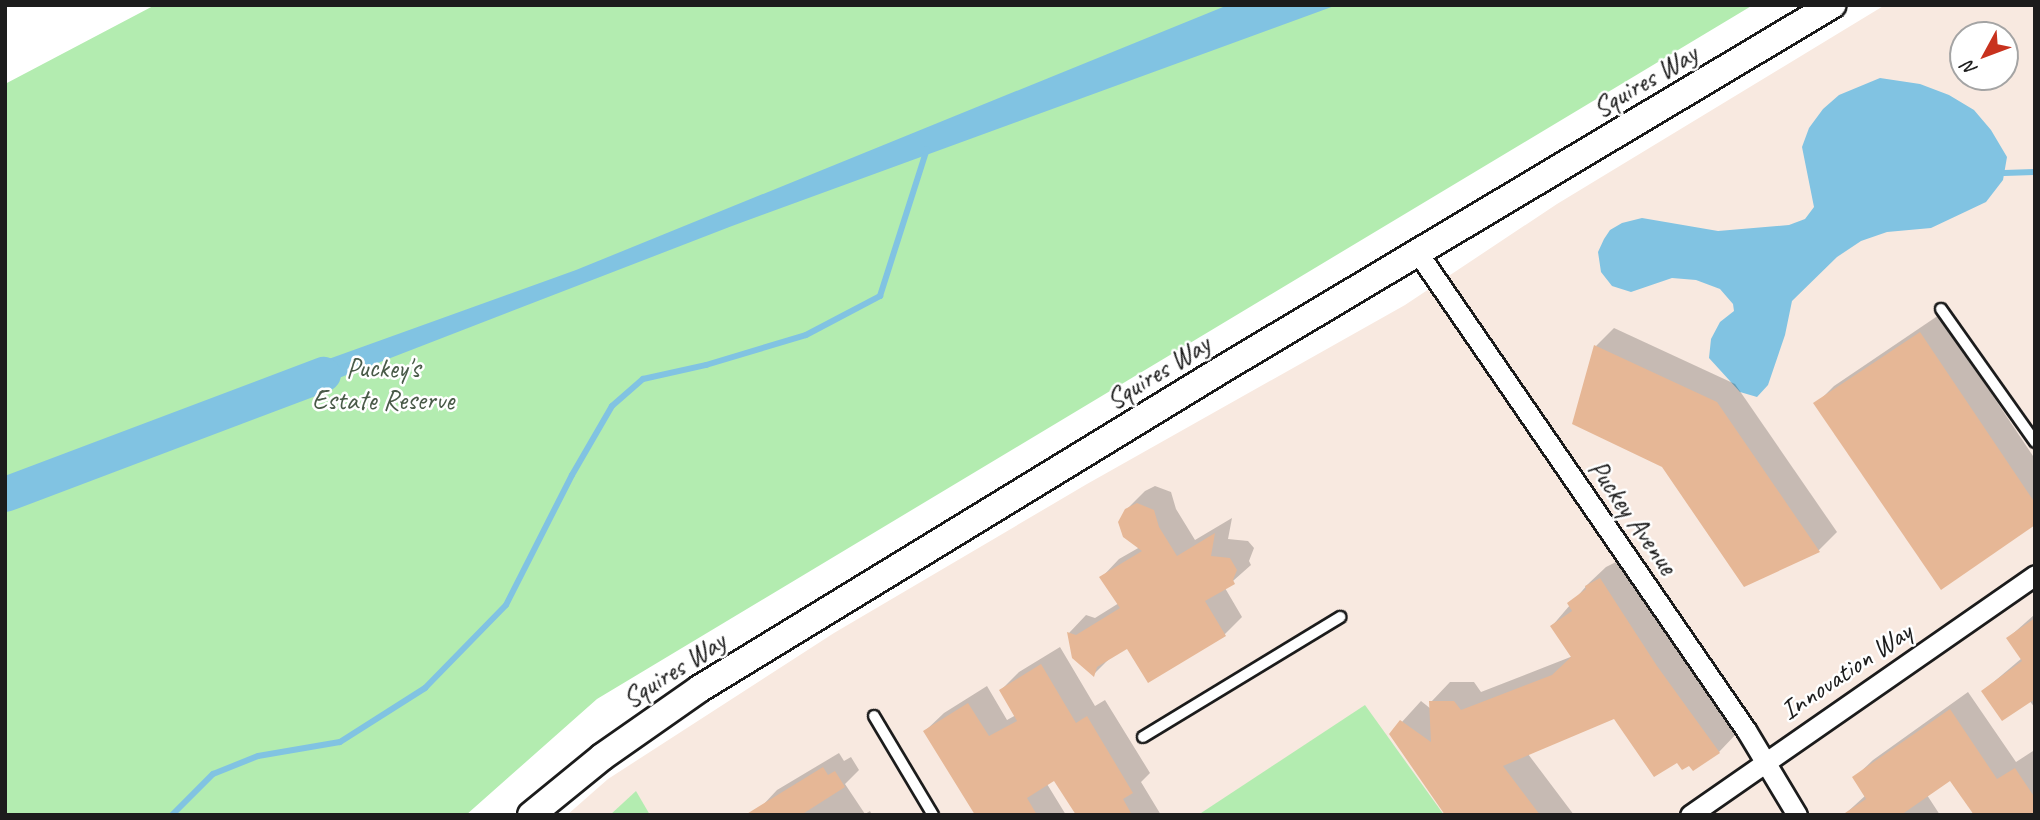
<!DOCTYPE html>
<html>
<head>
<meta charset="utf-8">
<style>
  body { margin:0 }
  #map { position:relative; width:2040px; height:820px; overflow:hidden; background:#fff; font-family:Caveat,sans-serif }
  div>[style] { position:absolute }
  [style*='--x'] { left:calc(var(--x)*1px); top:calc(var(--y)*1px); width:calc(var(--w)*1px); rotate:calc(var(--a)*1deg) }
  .built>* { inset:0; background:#f8e9e0 }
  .green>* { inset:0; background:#b3ecb0 }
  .water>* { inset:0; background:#81c3e2 }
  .shadow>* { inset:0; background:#0003 }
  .stream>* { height:6px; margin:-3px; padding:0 3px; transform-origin:3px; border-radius:3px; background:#81c3e2 }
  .river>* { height:35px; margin:-17.5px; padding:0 17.5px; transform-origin:17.5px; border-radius:17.5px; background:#81c3e2 }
  .building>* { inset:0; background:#e6b796 }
  .roads { filter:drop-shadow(2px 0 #1c1c1c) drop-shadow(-2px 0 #1c1c1c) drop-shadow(0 2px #1c1c1c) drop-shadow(0 -2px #1c1c1c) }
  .service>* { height:10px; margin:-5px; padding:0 5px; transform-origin:5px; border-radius:5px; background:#fff }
  .minor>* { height:19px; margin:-9.5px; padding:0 9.5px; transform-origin:9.5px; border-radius:9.5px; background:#fff }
  .secondary>* { height:26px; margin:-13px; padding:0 13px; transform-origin:13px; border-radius:13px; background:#fff }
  span { translate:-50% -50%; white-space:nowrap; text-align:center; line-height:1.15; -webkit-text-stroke:5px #fff; paint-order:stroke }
  .street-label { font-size:28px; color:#1c1c1c }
  .park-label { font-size:28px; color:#495a48 }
  .frame { position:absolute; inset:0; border:7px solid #1c1c1c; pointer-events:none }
  .north { position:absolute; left:1949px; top:21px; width:70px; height:70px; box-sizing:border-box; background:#fff; border:2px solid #a4a4a4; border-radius:50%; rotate:229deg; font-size:19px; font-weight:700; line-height:28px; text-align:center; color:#1c1c1c }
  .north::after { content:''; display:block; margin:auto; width:24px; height:32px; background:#c8321e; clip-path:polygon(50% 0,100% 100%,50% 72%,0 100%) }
</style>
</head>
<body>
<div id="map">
  <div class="built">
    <i style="clip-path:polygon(evenodd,1885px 5px,2035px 5px,2035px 815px,567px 815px,608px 779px,834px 633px,1087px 484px,1405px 305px,1557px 204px,1885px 5px,1963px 35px,2005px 35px,2005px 77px,1963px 77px,1963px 35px)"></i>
  </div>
  <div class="green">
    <i style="clip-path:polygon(155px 5px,1753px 5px,597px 699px,466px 815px,5px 815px,5px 84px)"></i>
    <i style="clip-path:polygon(1365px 705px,1444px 815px,1198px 815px)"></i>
    <i style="clip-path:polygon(636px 791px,650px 815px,610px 815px)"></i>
  </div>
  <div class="water">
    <i style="clip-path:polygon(1228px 5px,1337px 5px,732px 226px,282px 400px,273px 379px,576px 270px)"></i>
    <i style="clip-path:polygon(1880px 78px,1920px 84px,1949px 95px,1974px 110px,1991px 130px,2007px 157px,2003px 180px,1986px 202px,1967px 211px,1931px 228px,1887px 232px,1861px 241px,1837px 257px,1792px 301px,1785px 335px,1768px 385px,1757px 397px,1740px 392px,1709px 358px,1711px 339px,1720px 322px,1734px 311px,1733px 304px,1720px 289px,1696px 280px,1672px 278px,1631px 292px,1612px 286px,1601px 272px,1598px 252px,1604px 239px,1610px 230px,1622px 223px,1642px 218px,1718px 231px,1789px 225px,1805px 219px,1814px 207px,1802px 147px,1809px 128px,1823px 109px,1839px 95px)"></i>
  </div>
  <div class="shadow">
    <i style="clip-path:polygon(1939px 315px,2035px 459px,2035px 523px,1816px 404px,1834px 386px)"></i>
    <i style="clip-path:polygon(1614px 328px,1735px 384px,1837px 532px,1819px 550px,1745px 585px,1663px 466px,1596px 346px)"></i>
    <i style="clip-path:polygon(1155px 486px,1171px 492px,1176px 509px,1195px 540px,1232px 518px,1228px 539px,1248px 541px,1254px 548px,1249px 561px,1251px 565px,1225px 588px,1242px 617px,1225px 634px,1128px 646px,1111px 657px,1094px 674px,1069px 633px,1086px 615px,1095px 618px,1119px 603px,1102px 577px,1119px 559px,1140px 547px,1126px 510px,1145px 491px)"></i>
    <i style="clip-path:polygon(1620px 560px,1676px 647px,1738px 732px,1719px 752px,1694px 769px,1615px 717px,1528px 754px,1574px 815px,1447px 815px,1391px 734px,1421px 701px,1431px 709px,1431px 702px,1450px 682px,1474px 682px,1481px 692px,1573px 656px,1552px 626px,1588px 584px,1606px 567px)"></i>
    <i style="clip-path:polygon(2035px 614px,2035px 708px,2029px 700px,1983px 691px,2022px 658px,2008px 638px)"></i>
    <i style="clip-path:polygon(1060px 647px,1095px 706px,1105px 700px,1150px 773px,1141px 782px,1161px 815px,1078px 815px,1054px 779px,1047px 784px,1066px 815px,977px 815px,925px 731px,944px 713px,987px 686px,1007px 720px,1016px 715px,1001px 690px,1019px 672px)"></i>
    <i style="clip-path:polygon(1968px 692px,2016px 762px,2033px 751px,2035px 754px,2035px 814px,1951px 779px,1927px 795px,1940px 815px,1844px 815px,1866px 795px,1854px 778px,1873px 760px)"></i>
    <i style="clip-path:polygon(839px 753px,844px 761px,851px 757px,859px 770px,845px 784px,865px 814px,870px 811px,872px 815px,767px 815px,762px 806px,777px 790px)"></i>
  </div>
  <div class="stream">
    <i style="--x:2004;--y:173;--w:31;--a:-2"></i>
    <i style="--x:172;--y:815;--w:58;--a:-45"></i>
    <i style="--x:213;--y:774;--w:48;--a:-21.8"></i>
    <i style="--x:258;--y:756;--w:83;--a:-9.7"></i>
    <i style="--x:340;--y:742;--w:101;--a:-32.4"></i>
    <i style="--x:425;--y:688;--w:116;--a:-45.7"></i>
    <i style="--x:506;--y:605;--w:146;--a:-63.1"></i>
    <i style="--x:572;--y:475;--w:80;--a:-59.9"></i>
    <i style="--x:612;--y:406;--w:41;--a:-41.1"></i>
    <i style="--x:643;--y:379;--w:65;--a:-12.5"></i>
    <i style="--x:706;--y:365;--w:104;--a:-16.7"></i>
    <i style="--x:806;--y:335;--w:84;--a:-27.8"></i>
    <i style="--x:880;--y:296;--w:154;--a:-72.3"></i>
  </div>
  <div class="river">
    <i style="--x:5;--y:494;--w:340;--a:-20.7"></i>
  </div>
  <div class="building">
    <i style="clip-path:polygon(1920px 332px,2035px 503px,2035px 525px,1941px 590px,1813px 403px)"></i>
    <i style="clip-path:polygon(1594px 345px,1717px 402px,1820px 552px,1744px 587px,1662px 467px,1572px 424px)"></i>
    <i style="clip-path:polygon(1137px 503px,1154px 510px,1159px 527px,1177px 556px,1215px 533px,1211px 556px,1230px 558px,1237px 570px,1233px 580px,1235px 584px,1205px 601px,1226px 636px,1148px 683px,1127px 649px,1097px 667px,1094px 677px,1072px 658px,1067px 632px,1076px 635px,1120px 608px,1099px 577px,1142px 551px,1123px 537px,1118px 522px,1125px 509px)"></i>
    <i style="clip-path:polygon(1600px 578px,1657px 666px,1720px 753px,1693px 771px,1689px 766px,1682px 770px,1677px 763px,1654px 777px,1614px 719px,1503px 766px,1540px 815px,1445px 815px,1389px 734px,1400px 720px,1431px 742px,1429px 701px,1454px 701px,1461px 710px,1552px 675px,1571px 657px,1550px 626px,1572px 611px,1567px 603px,1586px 589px,1585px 586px)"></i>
    <i style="clip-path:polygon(2035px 618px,2035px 699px,2002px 721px,1981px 691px,2022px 661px,2006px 638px)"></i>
    <i style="clip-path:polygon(1041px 664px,1076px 723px,1087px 716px,1133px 793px,1123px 799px,1132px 815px,1076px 815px,1054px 781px,1027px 798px,1037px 815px,975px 815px,923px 731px,968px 703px,989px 736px,1017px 721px,999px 690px)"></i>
    <i style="clip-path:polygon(1950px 709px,1997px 779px,2015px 768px,2035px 798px,2035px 815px,1974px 815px,1950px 781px,1901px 815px,1842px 815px,1866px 799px,1852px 777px)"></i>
    <i style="clip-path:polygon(823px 767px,828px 775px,835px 771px,845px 787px,801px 815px,745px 815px)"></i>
  </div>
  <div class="roads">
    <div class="service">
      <i style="--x:1941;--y:309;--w:163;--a:54.7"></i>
      <i style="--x:874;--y:716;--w:115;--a:59.2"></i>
      <i style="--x:1143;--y:737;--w:231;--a:-31.3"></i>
    </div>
    <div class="minor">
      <i style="--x:1418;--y:253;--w:579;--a:55.49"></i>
      <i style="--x:1746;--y:730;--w:99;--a:59"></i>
      <i style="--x:1690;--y:815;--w:420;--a:-34.8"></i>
    </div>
    <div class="secondary">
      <i style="--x:531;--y:815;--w:92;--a:-39.2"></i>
      <i style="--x:602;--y:757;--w:118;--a:-35"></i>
      <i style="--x:699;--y:689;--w:606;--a:-31.43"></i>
      <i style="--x:1216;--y:373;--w:718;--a:-30.85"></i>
    </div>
  </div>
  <div class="street-label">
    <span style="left:1645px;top:81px;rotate:-31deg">Squires Way</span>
    <span style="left:1158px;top:372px;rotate:-32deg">Squires Way</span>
    <span style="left:1633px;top:517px;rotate:55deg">Puckey Avenue</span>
    <span style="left:674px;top:670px;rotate:-33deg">Squires Way</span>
    <span style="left:1846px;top:671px;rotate:-34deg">Innovation Way</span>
  </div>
  <div class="park-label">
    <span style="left:383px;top:384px">Puckey's<br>Estate Reserve</span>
  </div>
  <div class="frame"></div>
  <div class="north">N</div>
</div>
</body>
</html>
